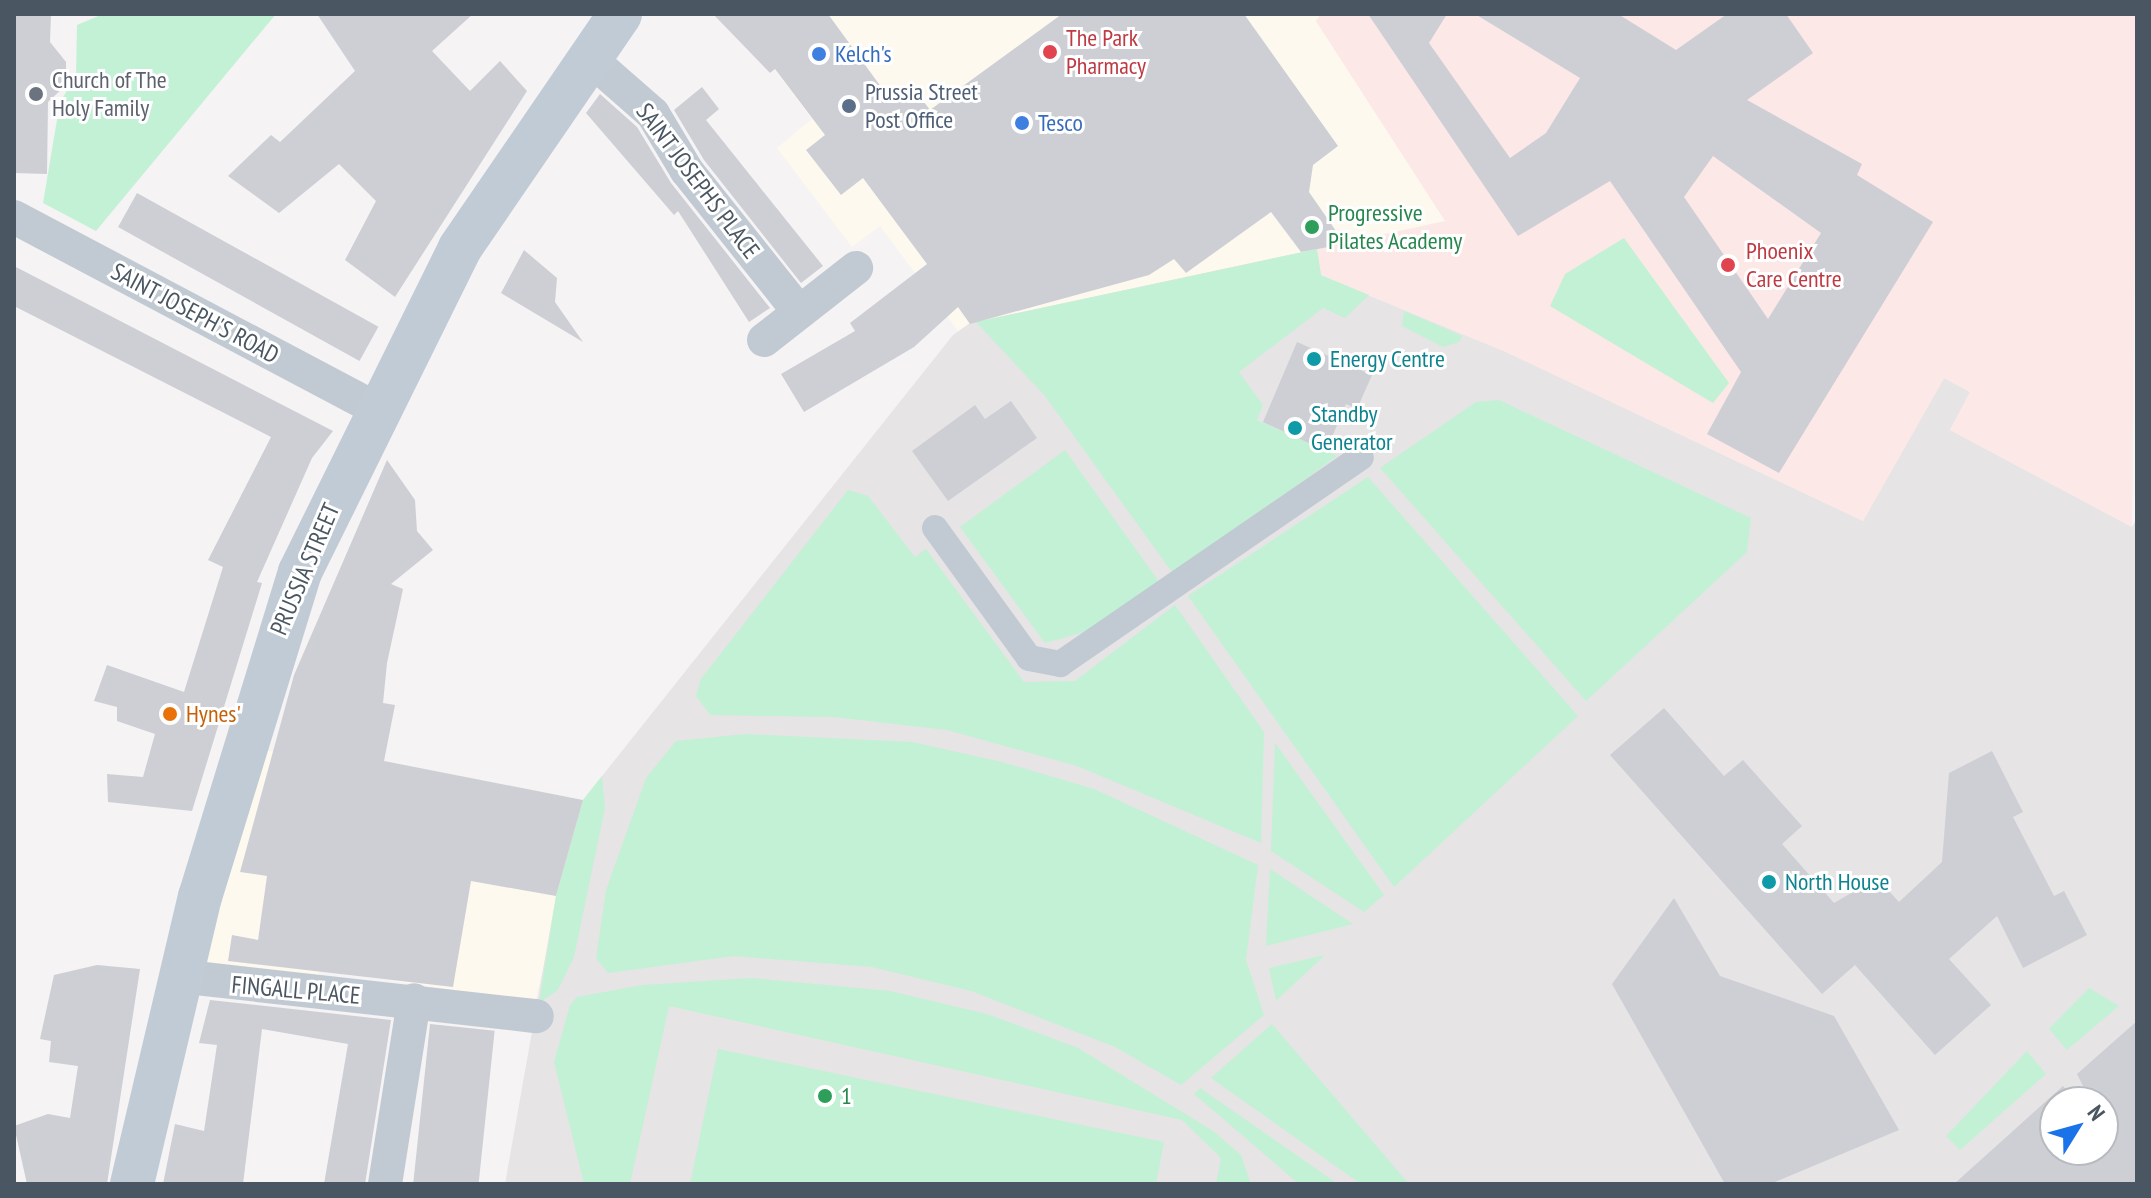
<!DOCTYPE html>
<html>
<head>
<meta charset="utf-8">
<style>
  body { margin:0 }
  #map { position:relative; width:2151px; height:1198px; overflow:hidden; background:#f5f3f3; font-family:"PT Sans Narrow",sans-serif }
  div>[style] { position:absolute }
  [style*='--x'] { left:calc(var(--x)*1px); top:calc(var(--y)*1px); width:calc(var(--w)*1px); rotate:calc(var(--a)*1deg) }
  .commercial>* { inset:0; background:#fdf9ef }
  .education>* { inset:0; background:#e6e4e5 }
  .medical>* { inset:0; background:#fce8e6 }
  .green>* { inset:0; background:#c3f1d5 }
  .building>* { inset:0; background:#cdcfd5; transform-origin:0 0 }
  .pedestrian>* { height:26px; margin:-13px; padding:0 13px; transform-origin:13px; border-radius:13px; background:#c1cad2 }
  .minor>* { height:34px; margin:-17px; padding:0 17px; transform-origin:17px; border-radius:17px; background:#c1cad2 }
  .secondary>* { height:44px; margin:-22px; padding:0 22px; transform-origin:22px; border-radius:22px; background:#c1cbd6 }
  .dots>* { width:22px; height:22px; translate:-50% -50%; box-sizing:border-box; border:4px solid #fff; border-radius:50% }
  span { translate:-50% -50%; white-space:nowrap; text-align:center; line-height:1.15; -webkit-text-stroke:6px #fff; paint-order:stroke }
  .health-label { font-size:24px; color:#be3a42 }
  .left { translate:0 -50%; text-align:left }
  .shop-label { font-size:24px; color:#366cbe }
  .worship-label { font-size:24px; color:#5b616d }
  .service-label { font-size:24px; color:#4e5e75 }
  .street-label { font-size:24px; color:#4a5661 }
  .leisure-label { font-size:24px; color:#27864d }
  .culture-label { font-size:24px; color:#0d838f }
  .food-label { font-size:24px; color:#c56008 }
  .frame { position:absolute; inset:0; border:16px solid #4a5661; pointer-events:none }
  .north { position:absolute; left:2039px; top:1086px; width:80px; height:80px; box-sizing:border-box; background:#fff; border:2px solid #b7bbc0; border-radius:50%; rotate:53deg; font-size:22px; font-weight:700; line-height:32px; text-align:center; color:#4a5661 }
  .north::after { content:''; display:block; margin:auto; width:28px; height:36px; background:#1a73e8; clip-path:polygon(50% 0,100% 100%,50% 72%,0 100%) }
</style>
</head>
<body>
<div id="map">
  <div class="commercial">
    <i style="clip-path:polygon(713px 14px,1321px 14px,1316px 21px,1446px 221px,958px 331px,880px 226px,852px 247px,777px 148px,812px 119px,775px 70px,770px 73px)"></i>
    <i style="clip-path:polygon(262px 749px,293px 757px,337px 753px,583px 800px,535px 1002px,320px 970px,316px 988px,202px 969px)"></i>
  </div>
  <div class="education">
    <i style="clip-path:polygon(evenodd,1317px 249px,1322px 276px,1506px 352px,1863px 521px,1944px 378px,1970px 392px,1950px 430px,2132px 527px,2137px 518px,2137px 1184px,505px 1184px,556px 896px,583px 800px,953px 335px,970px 323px,1317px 249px,2055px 1102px,2103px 1102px,2103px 1150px,2055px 1150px,2055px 1102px)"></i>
  </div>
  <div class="medical">
    <i style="clip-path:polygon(1321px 14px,2137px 14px,2132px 527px,1950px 430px,1970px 392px,1944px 378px,1863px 521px,1506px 352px,1321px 275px,1317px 249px,1445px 221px,1316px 21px)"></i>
  </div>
  <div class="green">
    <i style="clip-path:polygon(103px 14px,276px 14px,96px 231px,43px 203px,60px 102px,76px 76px,77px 25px)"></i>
    <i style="clip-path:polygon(1624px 238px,1729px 383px,1713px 403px,1550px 306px,1565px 274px)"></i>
    <i style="clip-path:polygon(1317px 249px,1321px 275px,1369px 295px,1345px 318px,1323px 308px,1239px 372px,1263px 405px,1257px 420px,1337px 456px,1174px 575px,1045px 396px,976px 322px)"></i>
    <i style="clip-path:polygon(1404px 311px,1462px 336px,1459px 342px,1443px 347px,1402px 326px)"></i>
    <i style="clip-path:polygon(1499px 400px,1751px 518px,1747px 552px,1586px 701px,1380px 468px,1476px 402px)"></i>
    <i style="clip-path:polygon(1065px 450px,1160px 583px,1095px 629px,1045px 643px,960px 527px)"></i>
    <i style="clip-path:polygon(1368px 477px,1578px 716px,1394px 887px,1188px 596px)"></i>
    <i style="clip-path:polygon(848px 490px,868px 496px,915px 557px,926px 549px,1024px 682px,1075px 681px,1175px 605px,1264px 732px,1261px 843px,1077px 766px,947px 730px,833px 717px,710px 715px,696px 696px,701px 679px)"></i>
    <i style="clip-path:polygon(745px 734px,912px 742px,1002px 762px,1094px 789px,1258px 865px,1246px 960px,1264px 1015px,1181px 1085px,1115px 1047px,971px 991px,872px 967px,734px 956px,608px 973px,596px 958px,606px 890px,646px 778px,676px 741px)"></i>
    <i style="clip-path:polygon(1275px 743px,1384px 895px,1364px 912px,1271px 851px)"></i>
    <i style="clip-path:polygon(602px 776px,605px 808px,574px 957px,558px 990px,539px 1003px,556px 896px,583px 800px)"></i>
    <i style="clip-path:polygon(1270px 869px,1353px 924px,1266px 946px)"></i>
    <i style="clip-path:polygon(1325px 955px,1278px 999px,1276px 1000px,1269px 968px)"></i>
    <i style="clip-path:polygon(752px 978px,890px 991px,987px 1014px,1078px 1048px,1213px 1131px,1241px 1155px,1251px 1184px,1216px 1184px,1221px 1158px,1182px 1120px,669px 1006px,630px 1184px,584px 1184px,554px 1062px,570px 1005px,577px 997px,642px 985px)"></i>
    <i style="clip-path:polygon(2089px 988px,2119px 1006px,2067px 1050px,2049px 1029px)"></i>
    <i style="clip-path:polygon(1272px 1024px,1409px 1184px,1361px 1184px,1211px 1078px)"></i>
    <i style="clip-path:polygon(718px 1049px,1164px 1142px,1156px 1184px,690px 1184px)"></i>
    <i style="clip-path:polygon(2027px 1051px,2046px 1074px,1960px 1150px,1946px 1136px)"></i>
    <i style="clip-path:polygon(1200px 1088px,1338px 1184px,1299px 1184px,1194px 1094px)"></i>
  </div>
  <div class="building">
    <i style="clip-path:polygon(14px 14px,51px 14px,50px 42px,66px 62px,66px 85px,48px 102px,47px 174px,14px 173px)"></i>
    <i style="clip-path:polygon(317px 14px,473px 14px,432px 51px,470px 91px,500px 61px,527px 91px,395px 297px,345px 260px,376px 201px,339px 164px,279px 213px,228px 176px,271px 135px,280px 142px,355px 71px)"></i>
    <i style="clip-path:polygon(713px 14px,828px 14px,892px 102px,912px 86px,930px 110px,1062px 14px,1244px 14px,1338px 146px,1313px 165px,1309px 192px,1345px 244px,1301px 252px,1271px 212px,1186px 273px,1174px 259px,1149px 275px,970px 324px,958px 307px,914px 347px,804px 412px,781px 374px,855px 331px,850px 323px,927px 264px,863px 178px,841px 195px,806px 150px,825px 135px,775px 69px,770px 73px)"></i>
    <i style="clip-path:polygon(evenodd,1368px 14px,1447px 14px,1429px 43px,1510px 158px,1546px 133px,1580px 78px,1475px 14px,1618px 14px,1676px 50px,1727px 14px,1786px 14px,1813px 53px,1747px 100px,1862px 164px,1857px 175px,1933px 222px,1779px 473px,1707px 434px,1741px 372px,1610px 181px,1518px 236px,1368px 14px,1713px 156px,1821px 233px,1768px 319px,1684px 197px,1713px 156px)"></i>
    <i style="clip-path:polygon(702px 87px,719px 109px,706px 120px,823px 266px,801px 283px,704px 160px,674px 110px)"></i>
    <i style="clip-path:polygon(600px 94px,637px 127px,671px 183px,770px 308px,749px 322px,678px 211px,674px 215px,586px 113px)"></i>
    <i style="left:137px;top:193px;width:276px;height:39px;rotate:29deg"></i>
    <i style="clip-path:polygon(524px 250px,557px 278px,555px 302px,583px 342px,501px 293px)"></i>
    <i style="clip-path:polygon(14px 266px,333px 431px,312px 458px,257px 582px,262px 583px,192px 811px,108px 802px,107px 774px,143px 777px,155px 734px,117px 721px,117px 707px,94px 701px,107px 665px,184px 692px,223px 567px,208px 560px,271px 437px,14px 306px)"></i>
    <i style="clip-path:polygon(1297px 342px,1372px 375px,1357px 409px,1346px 404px,1326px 451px,1263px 422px)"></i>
    <i style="clip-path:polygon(1011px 401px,1037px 438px,948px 501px,912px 451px,975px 405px,985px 419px)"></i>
    <i style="clip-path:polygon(387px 460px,415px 500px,417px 531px,433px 550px,391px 584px,403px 589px,387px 663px,383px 703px,395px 705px,384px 761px,583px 800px,556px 896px,471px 881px,453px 987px,228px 961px,232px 935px,258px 940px,267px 876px,240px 872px,294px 675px)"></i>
    <i style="clip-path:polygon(1664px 708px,1724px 776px,1743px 760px,1802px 826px,1782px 844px,1834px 903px,1877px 878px,1899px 902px,1942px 862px,1949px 773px,1992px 751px,2023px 812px,2013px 817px,2054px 896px,2064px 891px,2087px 935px,2023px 968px,1997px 916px,1949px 959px,1991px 1005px,1935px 1055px,1855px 965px,1822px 994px,1610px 755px)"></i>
    <i style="clip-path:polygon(1674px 898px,1720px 976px,1834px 1016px,1899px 1130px,1770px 1184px,1725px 1184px,1612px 984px)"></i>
    <i style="clip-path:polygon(97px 965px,140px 969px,107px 1184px,27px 1184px,14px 1126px,48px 1114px,70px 1118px,78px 1066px,49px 1062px,51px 1041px,40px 1039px,54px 975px)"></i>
    <i style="clip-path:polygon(210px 1000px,391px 1020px,365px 1184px,324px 1184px,348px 1044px,262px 1029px,243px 1184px,163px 1184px,175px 1124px,204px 1131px,217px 1045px,199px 1043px)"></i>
    <i style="clip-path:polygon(2137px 1021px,2137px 1184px,1954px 1184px,2063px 1086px,2077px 1102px,2055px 1102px,2055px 1150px,2103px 1150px,2103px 1102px,2091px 1102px,2077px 1074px)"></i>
    <i style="left:430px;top:1024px;width:65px;height:162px;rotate:6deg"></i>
  </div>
  <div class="pedestrian">
    <i style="--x:935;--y:528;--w:160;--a:54.1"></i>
    <i style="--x:1029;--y:658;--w:32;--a:11"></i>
    <i style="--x:1060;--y:664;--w:365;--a:-34.5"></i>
  </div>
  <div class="minor">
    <i style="--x:588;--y:57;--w:86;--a:41.2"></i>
    <i style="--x:653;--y:114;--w:66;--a:59.2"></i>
    <i style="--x:687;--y:171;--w:180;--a:51.5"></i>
    <i style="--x:14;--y:217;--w:411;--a:27.9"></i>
    <i style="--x:764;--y:340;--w:117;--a:-38"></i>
    <i style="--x:178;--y:976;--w:361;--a:6.4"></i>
    <i style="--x:385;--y:1184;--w:186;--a:-81"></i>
  </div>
  <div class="secondary">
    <i style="--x:132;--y:1184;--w:295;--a:-76.7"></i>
    <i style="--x:200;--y:897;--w:340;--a:-72.9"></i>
    <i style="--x:300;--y:572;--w:361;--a:-63.7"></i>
    <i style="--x:460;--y:248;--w:283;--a:-55.6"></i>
  </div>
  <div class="dots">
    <i style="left:1050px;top:52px;background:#e0444e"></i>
    <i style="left:819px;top:54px;background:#3f7fe0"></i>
    <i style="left:36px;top:94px;background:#6b7280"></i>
    <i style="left:849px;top:106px;background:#5c6f8a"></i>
    <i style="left:1022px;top:123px;background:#3f7fe0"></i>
    <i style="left:1312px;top:227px;background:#2e9e5b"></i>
    <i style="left:1728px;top:265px;background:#e0444e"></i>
    <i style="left:1314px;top:359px;background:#0f9aa8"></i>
    <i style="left:1295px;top:428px;background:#0f9aa8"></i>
    <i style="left:170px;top:714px;background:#e8710a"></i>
    <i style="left:1769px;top:882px;background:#0f9aa8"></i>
    <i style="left:825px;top:1096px;background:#2e9e5b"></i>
  </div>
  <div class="health-label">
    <span class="left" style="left:1066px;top:52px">The Park<br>Pharmacy</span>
    <span class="left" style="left:1746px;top:265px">Phoenix<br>Care Centre</span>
  </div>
  <div class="shop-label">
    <span class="left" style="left:835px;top:54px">Kelch's</span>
    <span class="left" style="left:1038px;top:123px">Tesco</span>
  </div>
  <div class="worship-label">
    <span class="left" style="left:52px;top:94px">Church of The<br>Holy Family</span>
  </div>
  <div class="service-label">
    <span class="left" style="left:865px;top:106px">Prussia Street<br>Post Office</span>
  </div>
  <div class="street-label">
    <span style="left:698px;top:181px;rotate:53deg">SAINT JOSEPHS PLACE</span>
    <span style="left:195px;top:313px;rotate:28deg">SAINT JOSEPH'S ROAD</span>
    <span style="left:305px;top:569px;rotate:-67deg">PRUSSIA STREET</span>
    <span style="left:296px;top:990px;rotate:5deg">FINGALL PLACE</span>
  </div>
  <div class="leisure-label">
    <span class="left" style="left:1328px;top:227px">Progressive<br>Pilates Academy</span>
    <span class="left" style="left:841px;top:1096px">1</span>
  </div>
  <div class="culture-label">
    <span class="left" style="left:1330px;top:359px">Energy Centre</span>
    <span class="left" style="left:1311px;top:428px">Standby<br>Generator</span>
    <span class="left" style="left:1785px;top:882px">North House</span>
  </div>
  <div class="food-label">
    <span class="left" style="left:186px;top:714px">Hynes'</span>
  </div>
  <div class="frame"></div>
  <div class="north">N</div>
</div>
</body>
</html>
